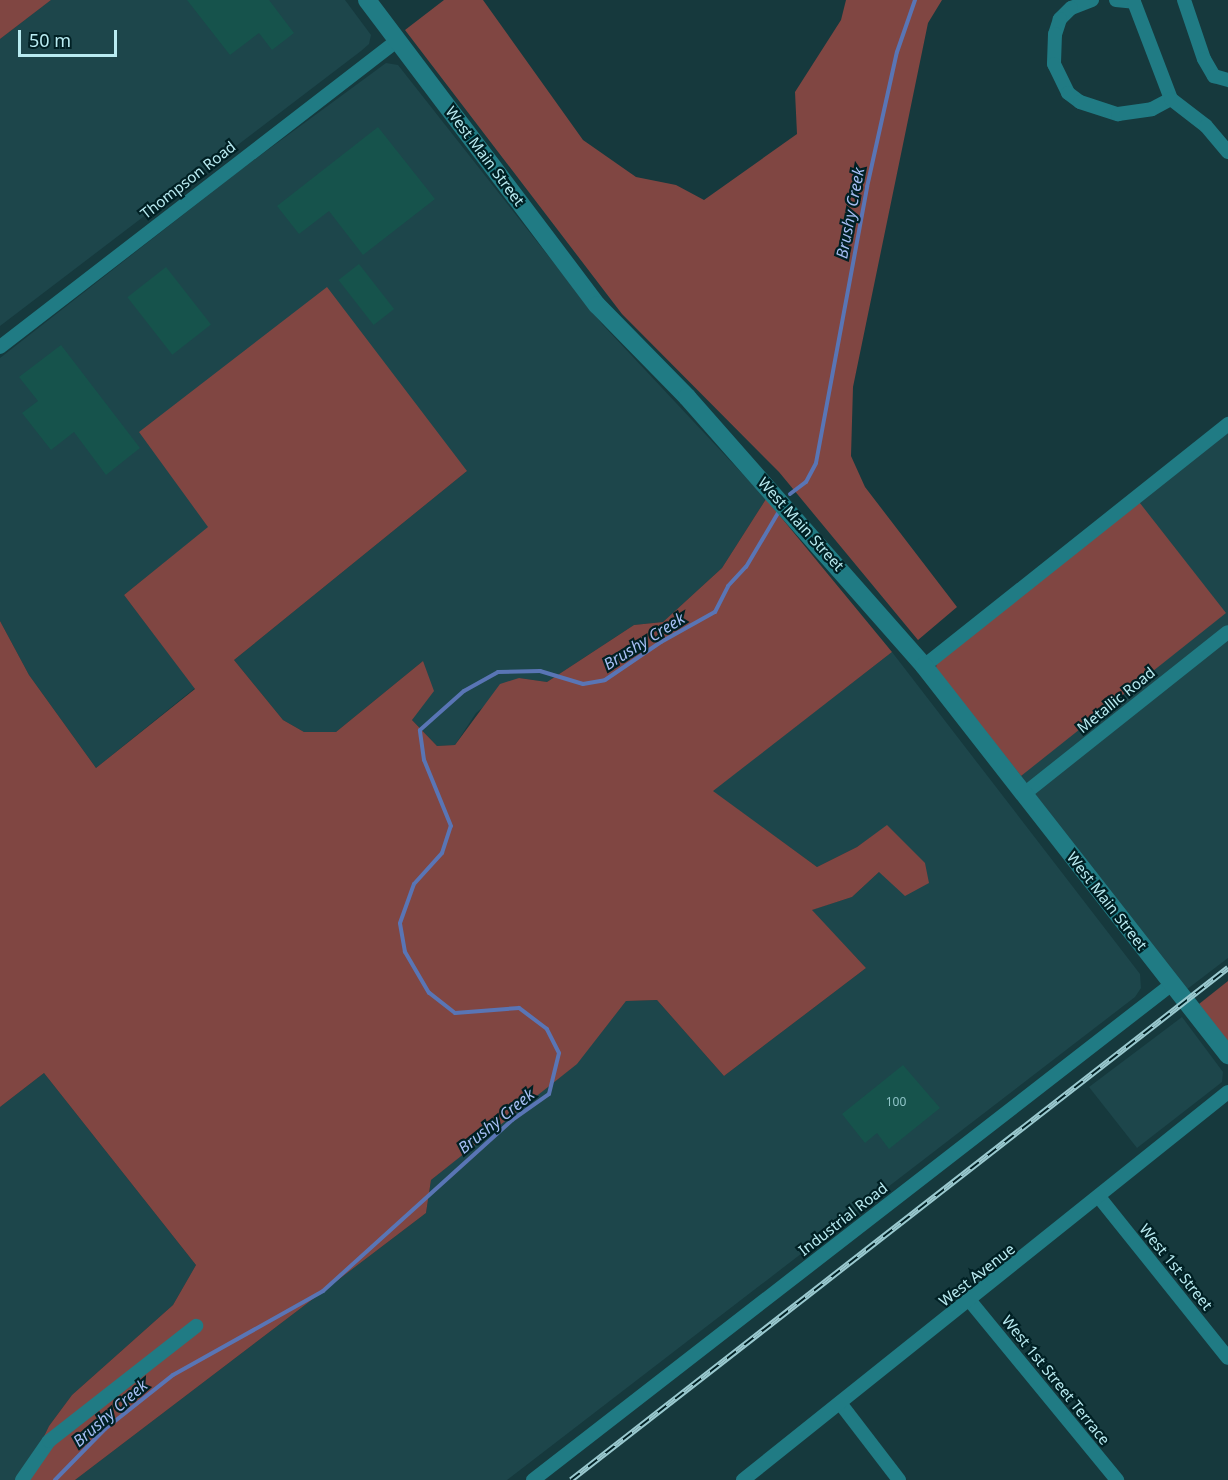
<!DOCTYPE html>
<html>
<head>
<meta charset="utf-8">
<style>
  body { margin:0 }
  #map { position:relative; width:1228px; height:1480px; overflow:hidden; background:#16393d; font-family:"Noto Sans",sans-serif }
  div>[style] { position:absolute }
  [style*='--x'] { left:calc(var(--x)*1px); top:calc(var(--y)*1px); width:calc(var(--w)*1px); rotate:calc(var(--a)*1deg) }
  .built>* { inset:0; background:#1d464b }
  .green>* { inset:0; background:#804642 }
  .stream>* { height:4px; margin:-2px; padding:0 2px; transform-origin:2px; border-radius:2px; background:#5975b5 }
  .building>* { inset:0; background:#16534c; transform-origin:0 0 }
  .street>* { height:14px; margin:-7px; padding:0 7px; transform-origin:7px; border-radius:7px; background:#207b84 }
  .secondary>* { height:18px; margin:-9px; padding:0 9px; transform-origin:9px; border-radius:9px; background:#207b84 }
  .rail>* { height:6px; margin-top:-3px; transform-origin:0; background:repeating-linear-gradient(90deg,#002024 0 11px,#9ac9cf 0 22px); box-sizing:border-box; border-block:2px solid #9ac9cf }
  span { translate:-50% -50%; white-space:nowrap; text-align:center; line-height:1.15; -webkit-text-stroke:4.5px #002024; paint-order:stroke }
  .number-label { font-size:12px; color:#90c5c8 }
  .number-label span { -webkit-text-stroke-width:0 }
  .street-label { font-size:15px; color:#b9ebf1 }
  .water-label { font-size:16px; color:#a5bef3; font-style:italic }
  .scale { position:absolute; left:18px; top:30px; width:99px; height:27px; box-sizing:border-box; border:3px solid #b9ebf1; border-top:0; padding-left:8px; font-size:18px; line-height:21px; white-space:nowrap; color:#b9ebf1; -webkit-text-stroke:4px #002024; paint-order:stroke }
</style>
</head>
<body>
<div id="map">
  <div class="built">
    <i style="clip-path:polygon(51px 0,345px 0,371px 35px,369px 44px,361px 51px,0 326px,0 39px)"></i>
    <i style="clip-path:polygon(386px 63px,398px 65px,602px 324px,766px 499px,722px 568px,663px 622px,634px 625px,547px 682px,519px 678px,476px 713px,455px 745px,437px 746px,412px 720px,423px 661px,336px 732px,304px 732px,283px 720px,234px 660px,467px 471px,209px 527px,124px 595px,195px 688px,96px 768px,29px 675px,0 621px,0 358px,239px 171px)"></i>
    <i style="clip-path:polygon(1228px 425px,1228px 958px,1186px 990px,1021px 776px,1028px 768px,1136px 498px)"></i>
    <i style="clip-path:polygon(892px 652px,1140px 974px,1141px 988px,1135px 997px,507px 1480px,75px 1480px,426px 1213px,431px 1180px,576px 1064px,626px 1001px,657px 1000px,724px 1076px,866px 968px,811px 910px,852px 897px,879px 872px,887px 826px,857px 847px,817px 867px,712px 791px)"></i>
    <i style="clip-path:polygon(1182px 1017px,1223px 1072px,1222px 1082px,1137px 1148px,1089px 1087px)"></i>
    <i style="clip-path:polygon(44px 1073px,196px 1265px,173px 1305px,72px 1395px,49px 1426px,23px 1480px,0 1480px,0 1107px)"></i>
  </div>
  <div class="green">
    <i style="clip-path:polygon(0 0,51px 0,0 39px)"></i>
    <i style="clip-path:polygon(444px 0,483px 0,583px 140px,636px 177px,676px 185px,704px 200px,797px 134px,795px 92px,841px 20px,846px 0,942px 0,928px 23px,853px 387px,851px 456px,865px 487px,957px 607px,918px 640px,779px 472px,622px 314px,405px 30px)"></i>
    <i style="clip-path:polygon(327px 287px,467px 471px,234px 660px,283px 720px,304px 732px,336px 732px,423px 661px,434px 691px,412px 720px,437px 746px,455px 745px,500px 684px,519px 678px,547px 682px,634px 625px,663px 622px,722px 568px,766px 499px,892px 652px,713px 791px,817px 867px,857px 847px,887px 825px,925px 863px,929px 883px,905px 896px,879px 872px,852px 897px,812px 910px,866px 968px,724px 1076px,657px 1000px,626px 1001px,577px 1064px,431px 1180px,426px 1213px,75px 1480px,23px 1480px,49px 1426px,72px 1395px,173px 1305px,196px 1265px,44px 1073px,0 1107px,0 621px,29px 675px,96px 768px,195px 689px,124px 595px,208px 527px,139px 432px)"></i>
    <i style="clip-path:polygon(1136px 498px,1226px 613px,1021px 776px,936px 669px,937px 654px)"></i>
    <i style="clip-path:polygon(1228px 981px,1228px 1042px,1199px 1004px)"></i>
  </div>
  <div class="stream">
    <i style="--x:790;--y:494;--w:20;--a:-37"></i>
    <i style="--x:806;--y:482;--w:21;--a:-62"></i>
    <i style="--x:816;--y:463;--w:281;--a:-79.5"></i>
    <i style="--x:867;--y:187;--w:138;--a:-77.5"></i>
    <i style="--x:897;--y:52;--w:55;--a:-70.9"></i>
    <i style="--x:55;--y:1480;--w:71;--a:-45.6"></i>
    <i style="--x:105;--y:1429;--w:87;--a:-38.5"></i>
    <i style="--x:173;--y:1375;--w:172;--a:-29.2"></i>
    <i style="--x:323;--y:1291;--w:255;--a:-42.1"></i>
    <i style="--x:512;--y:1120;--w:45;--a:-35.1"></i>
    <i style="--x:549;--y:1094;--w:42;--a:-76.3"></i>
    <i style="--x:559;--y:1053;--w:27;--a:-117"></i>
    <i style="--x:547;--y:1029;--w:35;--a:-143"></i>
    <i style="--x:519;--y:1008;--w:64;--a:175.5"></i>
    <i style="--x:455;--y:1013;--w:33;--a:-142"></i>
    <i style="--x:429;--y:993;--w:48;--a:-120.3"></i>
    <i style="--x:405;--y:952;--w:29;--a:-100"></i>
    <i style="--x:400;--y:923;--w:41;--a:-70.3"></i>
    <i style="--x:414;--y:884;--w:42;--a:-47.9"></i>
    <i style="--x:442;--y:853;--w:28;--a:-72"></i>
    <i style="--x:451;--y:826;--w:71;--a:-112.2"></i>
    <i style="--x:424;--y:760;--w:30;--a:-98"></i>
    <i style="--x:420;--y:730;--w:59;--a:-41.6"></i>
    <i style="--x:464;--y:691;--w:39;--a:-29"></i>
    <i style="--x:498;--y:672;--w:42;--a:-1.4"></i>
    <i style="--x:540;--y:671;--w:45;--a:16.8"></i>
    <i style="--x:583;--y:684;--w:22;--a:-10"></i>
    <i style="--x:605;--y:680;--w:68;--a:-34.2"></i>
    <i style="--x:661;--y:642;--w:62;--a:-29.1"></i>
    <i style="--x:715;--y:612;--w:29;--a:-63"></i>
    <i style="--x:728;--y:586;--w:26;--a:-47"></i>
    <i style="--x:746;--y:567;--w:63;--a:-59.3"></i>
  </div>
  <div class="building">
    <i style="clip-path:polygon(187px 0,269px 0,294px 33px,272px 50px,259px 33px,230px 55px)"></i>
    <i style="clip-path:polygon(378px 127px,435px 199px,363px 255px,329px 211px,299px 234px,277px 206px)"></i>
    <i style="left:359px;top:264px;width:57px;height:26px;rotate:52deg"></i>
    <i style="left:166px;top:267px;width:73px;height:49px;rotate:52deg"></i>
    <i style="clip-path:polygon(61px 345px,140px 448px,106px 475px,74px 432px,51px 450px,22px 413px,38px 401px,19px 377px)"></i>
    <i style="clip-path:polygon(903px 1065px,940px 1108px,889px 1149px,877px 1133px,865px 1143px,842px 1114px)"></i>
  </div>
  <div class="street">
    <i style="--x:1092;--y:0;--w:22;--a:159"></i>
    <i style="--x:1071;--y:8;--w:16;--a:135"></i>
    <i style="--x:1060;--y:19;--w:16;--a:108"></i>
    <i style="--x:1055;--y:34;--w:30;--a:92"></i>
    <i style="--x:1054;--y:64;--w:32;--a:64"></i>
    <i style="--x:1068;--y:93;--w:15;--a:37"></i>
    <i style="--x:1080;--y:102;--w:40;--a:18"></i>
    <i style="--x:1118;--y:114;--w:34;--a:-8"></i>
    <i style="--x:1152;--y:109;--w:21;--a:-28"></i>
    <i style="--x:1116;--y:0;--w:18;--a:6"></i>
    <i style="--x:1134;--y:2;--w:104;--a:69.1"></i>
    <i style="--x:1171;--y:99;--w:44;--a:37.6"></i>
    <i style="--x:1206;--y:126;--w:34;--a:50"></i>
    <i style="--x:1184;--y:0;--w:62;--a:71.3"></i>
    <i style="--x:1204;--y:59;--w:20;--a:60"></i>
    <i style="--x:1214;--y:76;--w:15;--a:16"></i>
    <i style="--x:0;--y:347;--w:503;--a:-37.65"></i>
    <i style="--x:924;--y:666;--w:389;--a:-38.5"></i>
    <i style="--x:1024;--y:794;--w:260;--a:-38.5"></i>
    <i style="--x:1099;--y:1197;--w:206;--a:51.3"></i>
    <i style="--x:970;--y:1301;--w:232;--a:50.6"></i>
    <i style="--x:840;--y:1403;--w:97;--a:52.5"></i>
    <i style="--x:22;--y:1480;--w:47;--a:-55.3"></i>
    <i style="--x:49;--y:1441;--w:187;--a:-38"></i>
    <i style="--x:533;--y:1480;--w:809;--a:-37.82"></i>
    <i style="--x:743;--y:1480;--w:621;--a:-38.66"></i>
  </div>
  <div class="secondary">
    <i style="--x:367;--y:0;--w:382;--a:53"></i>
    <i style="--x:597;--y:305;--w:129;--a:45.6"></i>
    <i style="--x:687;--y:397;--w:359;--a:48.6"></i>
    <i style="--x:924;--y:666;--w:494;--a:52"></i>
  </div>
  <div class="rail">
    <i style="--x:571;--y:1480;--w:833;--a:-37.93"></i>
  </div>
  <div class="number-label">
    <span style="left:896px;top:1102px">100</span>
  </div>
  <div class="street-label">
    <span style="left:485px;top:156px;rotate:53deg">West Main Street</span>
    <span style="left:188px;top:180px;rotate:-38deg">Thompson Road</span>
    <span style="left:801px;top:524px;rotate:48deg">West Main Street</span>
    <span style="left:1116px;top:700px;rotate:-39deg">Metallic Road</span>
    <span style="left:1107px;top:901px;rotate:52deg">West Main Street</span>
    <span style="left:843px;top:1219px;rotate:-38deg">Industrial Road</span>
    <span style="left:1176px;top:1267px;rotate:51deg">West 1st Street</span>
    <span style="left:977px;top:1275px;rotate:-38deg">West Avenue</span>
    <span style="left:1056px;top:1380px;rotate:51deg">West 1st Street Terrace</span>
  </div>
  <div class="water-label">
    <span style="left:850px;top:213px;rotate:-79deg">Brushy Creek</span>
    <span style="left:644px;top:641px;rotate:-32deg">Brushy Creek</span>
    <span style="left:496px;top:1121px;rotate:-39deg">Brushy Creek</span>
    <span style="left:110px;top:1413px;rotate:-41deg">Brushy Creek</span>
  </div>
  <div class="scale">50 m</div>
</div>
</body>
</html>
